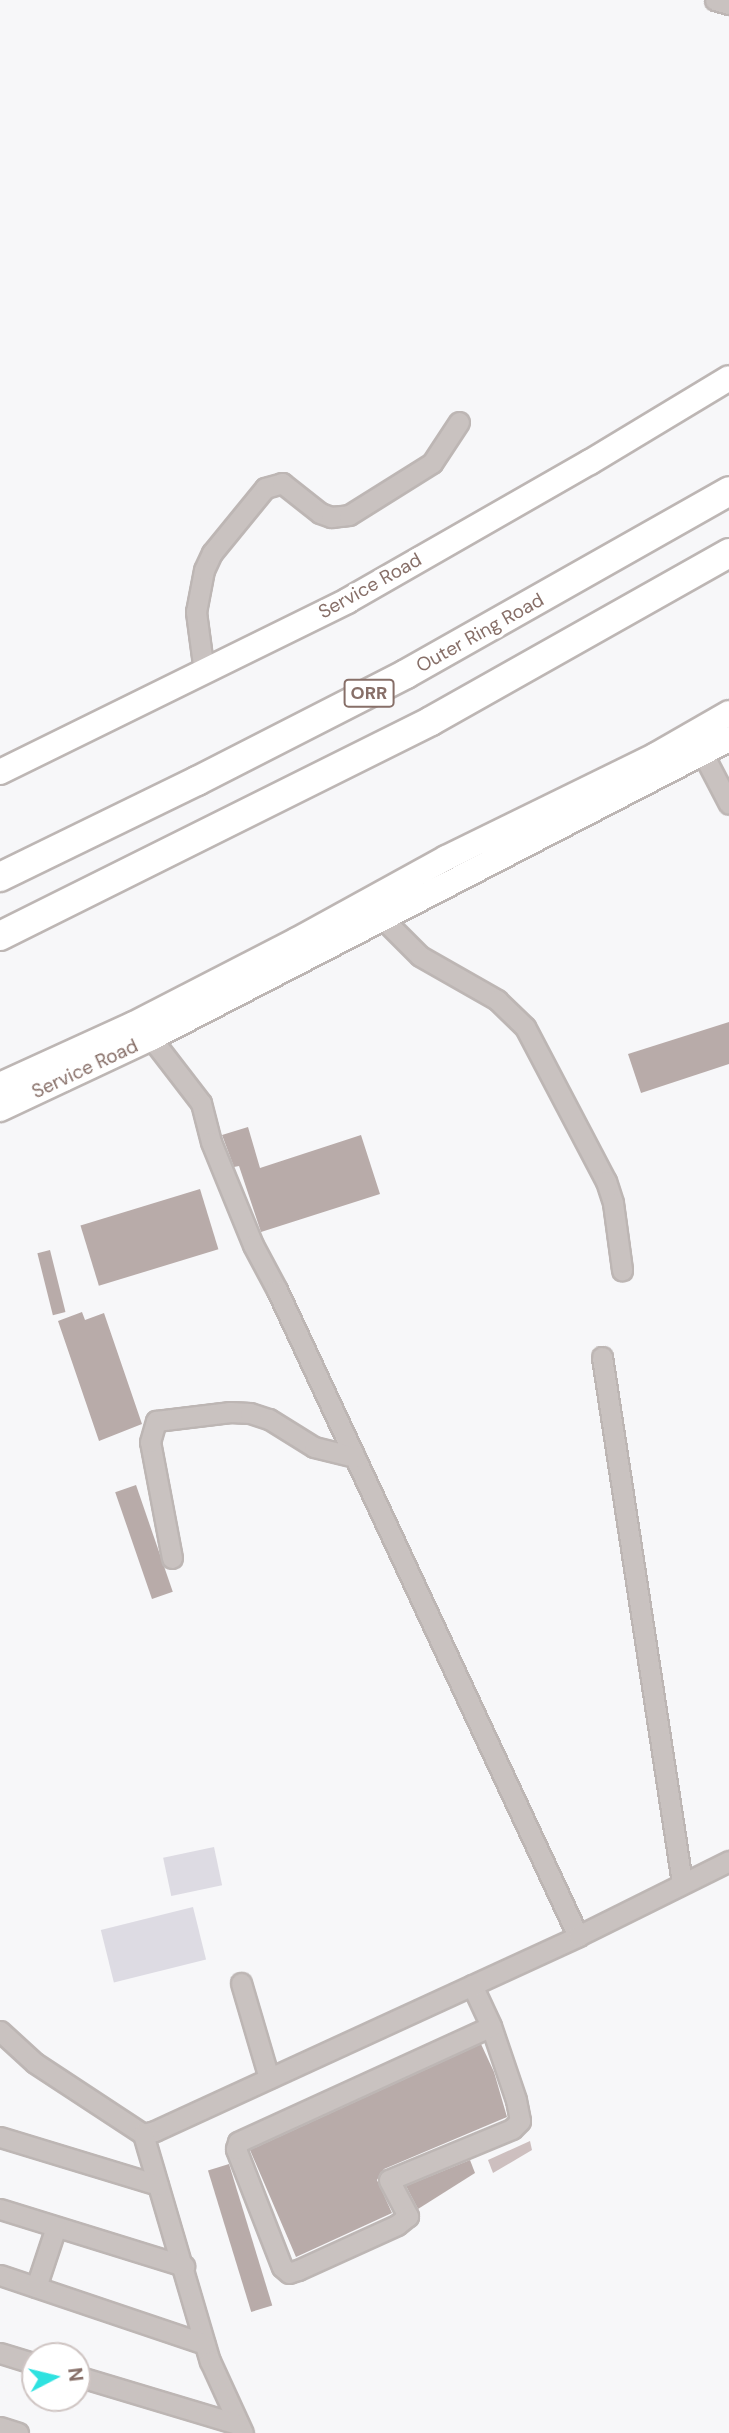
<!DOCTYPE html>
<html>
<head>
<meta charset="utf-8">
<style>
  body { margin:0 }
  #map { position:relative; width:729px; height:2433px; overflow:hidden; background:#f7f7f9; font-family:"DM Sans",sans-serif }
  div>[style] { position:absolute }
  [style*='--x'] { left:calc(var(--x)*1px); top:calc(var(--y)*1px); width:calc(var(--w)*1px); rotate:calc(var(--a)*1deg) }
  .green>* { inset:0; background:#dddbe3; transform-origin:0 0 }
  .water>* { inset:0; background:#cdbfbf }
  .building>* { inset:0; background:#b8aba9; transform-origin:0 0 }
  .roads { filter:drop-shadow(2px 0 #bdb6b4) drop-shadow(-2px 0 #bdb6b4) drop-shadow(0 2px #bdb6b4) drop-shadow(0 -2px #bdb6b4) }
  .minor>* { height:19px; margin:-9.5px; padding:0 9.5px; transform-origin:9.5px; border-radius:9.5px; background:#c9c2c0 }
  .major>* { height:24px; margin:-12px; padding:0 12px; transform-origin:12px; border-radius:12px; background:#fff }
  .highway>* { height:28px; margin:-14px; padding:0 14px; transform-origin:14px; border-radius:14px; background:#fff }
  span { translate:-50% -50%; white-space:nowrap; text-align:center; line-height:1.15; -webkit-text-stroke:7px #fff; paint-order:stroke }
  .shield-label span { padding:2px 5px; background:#fff; border:2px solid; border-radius:5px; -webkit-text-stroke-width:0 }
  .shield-label { font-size:18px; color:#876f68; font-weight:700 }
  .street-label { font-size:19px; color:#876f68 }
  .north { position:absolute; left:21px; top:2342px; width:70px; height:70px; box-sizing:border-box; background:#fff; border:2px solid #cfc5c3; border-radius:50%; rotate:83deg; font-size:19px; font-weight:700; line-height:28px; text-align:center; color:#876f68 }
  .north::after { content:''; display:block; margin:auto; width:24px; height:32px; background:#2ee2e0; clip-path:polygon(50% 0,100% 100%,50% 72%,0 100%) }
</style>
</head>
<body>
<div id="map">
  <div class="green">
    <i style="left:214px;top:1847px;width:39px;height:52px;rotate:78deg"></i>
    <i style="left:193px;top:1907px;width:54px;height:95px;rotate:76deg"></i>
  </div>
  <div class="water">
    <i style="clip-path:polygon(530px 2141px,532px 2150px,493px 2173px,488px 2160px)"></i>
  </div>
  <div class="building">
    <i style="clip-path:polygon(729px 1022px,729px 1064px,641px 1093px,628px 1054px)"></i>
    <i style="clip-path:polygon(248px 1127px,260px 1168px,361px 1135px,380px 1194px,261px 1232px,239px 1166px,234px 1167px,222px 1135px)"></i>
    <i style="left:200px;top:1189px;width:63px;height:125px;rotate:73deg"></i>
    <i style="left:50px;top:1250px;width:64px;height:13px;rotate:76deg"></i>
    <i style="clip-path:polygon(82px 1312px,85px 1320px,104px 1313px,142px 1424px,99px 1441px,58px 1321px)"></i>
    <i style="left:136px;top:1485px;width:113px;height:22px;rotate:71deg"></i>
    <i style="clip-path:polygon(481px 2044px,494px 2072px,507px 2117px,384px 2169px,377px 2180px,392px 2213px,296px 2257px,250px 2150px)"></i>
    <i style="clip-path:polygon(470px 2160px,475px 2173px,418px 2209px,406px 2186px)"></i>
    <i style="left:229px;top:2164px;width:148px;height:22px;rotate:73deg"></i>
  </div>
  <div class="roads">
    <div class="minor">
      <i style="--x:715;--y:0;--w:15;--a:16"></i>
      <i style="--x:204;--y:672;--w:61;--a:-97.6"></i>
      <i style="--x:196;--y:612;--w:43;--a:-79.2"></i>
      <i style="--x:204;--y:570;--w:19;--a:-65"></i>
      <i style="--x:212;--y:553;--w:84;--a:-50.8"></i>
      <i style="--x:265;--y:488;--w:18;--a:-16"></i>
      <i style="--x:282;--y:483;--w:48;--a:38.3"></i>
      <i style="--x:320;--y:513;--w:12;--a:20"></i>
      <i style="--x:331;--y:517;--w:18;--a:-6"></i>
      <i style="--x:349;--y:515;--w:98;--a:-32.1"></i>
      <i style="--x:432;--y:463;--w:49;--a:-56.6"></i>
      <i style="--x:703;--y:754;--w:56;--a:62.5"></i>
      <i style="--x:383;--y:919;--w:52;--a:45"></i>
      <i style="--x:420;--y:956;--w:89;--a:29.7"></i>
      <i style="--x:497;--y:1000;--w:39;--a:44"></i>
      <i style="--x:525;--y:1027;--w:174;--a:62.3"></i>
      <i style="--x:606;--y:1181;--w:23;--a:72"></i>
      <i style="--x:613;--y:1203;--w:68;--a:82.3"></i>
      <i style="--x:151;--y:1038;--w:82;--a:52.4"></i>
      <i style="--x:201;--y:1103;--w:40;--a:75.6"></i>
      <i style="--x:211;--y:1142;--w:111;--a:67.8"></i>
      <i style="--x:253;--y:1245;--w:51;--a:61.9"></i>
      <i style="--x:277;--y:1290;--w:713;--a:65.02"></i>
      <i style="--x:602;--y:1357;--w:531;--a:81.34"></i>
      <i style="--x:172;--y:1558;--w:118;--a:-100.7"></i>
      <i style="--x:150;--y:1442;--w:22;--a:-74"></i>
      <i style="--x:156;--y:1421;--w:75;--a:-6.9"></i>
      <i style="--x:230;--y:1412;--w:20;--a:3"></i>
      <i style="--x:250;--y:1413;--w:20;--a:18"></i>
      <i style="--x:269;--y:1419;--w:53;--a:31.9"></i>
      <i style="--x:314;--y:1447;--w:42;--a:13.7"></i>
      <i style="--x:241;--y:1983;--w:99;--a:73.6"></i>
      <i style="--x:472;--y:1985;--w:45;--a:65.1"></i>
      <i style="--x:491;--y:2026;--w:78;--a:71.3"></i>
      <i style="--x:516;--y:2100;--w:21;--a:79"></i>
      <i style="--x:520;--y:2121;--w:11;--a:135"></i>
      <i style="--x:512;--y:2129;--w:133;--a:157.5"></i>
      <i style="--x:389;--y:2180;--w:41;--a:62.2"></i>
      <i style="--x:408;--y:2216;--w:14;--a:141"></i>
      <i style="--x:397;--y:2225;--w:109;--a:155.6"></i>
      <i style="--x:298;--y:2270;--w:9;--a:162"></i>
      <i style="--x:289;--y:2273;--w:9;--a:-139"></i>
      <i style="--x:282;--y:2267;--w:127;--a:-111.3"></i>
      <i style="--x:236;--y:2149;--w:7;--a:-74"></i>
      <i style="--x:238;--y:2142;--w:278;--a:-24.6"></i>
      <i style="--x:0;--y:2031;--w:47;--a:42.4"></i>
      <i style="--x:35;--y:2063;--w:129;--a:33.3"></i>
      <i style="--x:143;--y:2134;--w:12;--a:-14"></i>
      <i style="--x:155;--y:2131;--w:466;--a:-24.7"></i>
      <i style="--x:578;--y:1936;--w:169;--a:-26.4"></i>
      <i style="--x:143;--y:2134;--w:237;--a:73.6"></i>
      <i style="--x:210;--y:2361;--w:79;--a:65.4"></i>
      <i style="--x:0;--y:2137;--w:165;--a:16.9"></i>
      <i style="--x:0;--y:2209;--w:193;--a:17.2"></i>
      <i style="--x:0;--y:2275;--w:216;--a:18.6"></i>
      <i style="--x:36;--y:2287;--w:63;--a:-71.6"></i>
      <i style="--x:0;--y:2353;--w:37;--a:17"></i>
      <i style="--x:77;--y:2376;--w:167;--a:16.7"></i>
      <i style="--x:0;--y:2427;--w:19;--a:18"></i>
    </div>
    <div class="major">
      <i style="--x:0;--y:772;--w:387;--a:-26.2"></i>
      <i style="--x:347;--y:601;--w:280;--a:-29.8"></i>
      <i style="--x:590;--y:462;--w:162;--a:-31.1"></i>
      <i style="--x:0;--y:1085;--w:147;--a:-24.5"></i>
      <i style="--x:134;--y:1024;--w:183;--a:-27.3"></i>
      <i style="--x:297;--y:940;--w:170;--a:-28.8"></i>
      <i style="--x:446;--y:858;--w:234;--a:-26.1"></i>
      <i style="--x:656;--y:755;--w:84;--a:-29.9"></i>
      <i style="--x:0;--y:1109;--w:167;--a:-25.2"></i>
      <i style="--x:151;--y:1038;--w:651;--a:-27.35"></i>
    </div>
    <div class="highway">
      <i style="--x:0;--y:877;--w:219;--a:-26"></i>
      <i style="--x:197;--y:781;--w:235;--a:-27.1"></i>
      <i style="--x:406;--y:674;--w:371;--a:-29.5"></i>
      <i style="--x:0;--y:936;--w:482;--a:-26.5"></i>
      <i style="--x:431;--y:721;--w:342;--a:-29.4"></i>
    </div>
  </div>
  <div class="shield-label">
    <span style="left:369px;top:693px">ORR</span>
  </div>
  <div class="street-label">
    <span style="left:370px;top:586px;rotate:-29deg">Service Road</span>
    <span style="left:480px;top:633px;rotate:-29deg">Outer Ring Road</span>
    <span style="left:85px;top:1069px;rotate:-25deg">Service Road</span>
  </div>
  <div class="north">N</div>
</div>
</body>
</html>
